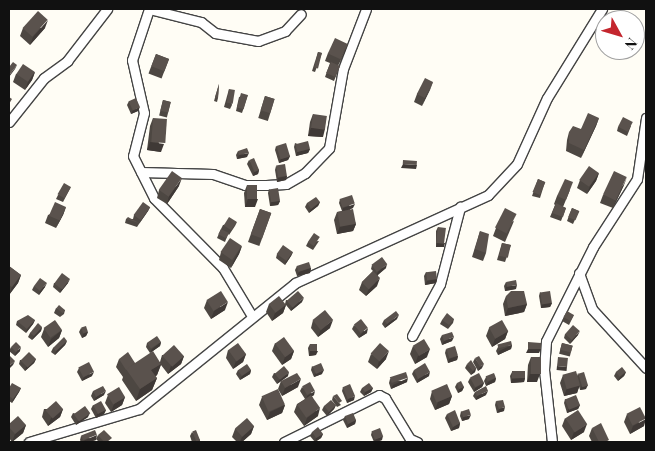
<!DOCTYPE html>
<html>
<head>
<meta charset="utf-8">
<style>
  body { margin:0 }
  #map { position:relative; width:655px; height:451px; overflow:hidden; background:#fffdf5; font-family:"Playfair Display",serif }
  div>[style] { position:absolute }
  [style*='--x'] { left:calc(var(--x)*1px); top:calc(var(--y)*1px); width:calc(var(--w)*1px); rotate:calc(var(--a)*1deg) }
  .roads { filter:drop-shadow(1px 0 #444) drop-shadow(-1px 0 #444) drop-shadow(0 1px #444) drop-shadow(0 -1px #444) }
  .minor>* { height:9px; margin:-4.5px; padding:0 4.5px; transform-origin:4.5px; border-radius:4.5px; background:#fff }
  .wall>* { inset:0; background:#4d4742; transform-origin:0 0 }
  .shaded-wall>* { inset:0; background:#3f3936; transform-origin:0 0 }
  .building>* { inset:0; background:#5a524d; transform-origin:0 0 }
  span { translate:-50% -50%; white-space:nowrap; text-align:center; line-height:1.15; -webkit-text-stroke:5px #fff; paint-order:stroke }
  .frame { position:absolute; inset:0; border:10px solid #111; pointer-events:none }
  .north { position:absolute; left:595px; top:10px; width:50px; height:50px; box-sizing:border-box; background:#fff; border:1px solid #a0a0a0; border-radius:50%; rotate:129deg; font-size:14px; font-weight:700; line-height:20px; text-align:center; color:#111 }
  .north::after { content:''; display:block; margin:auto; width:18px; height:22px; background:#c4262e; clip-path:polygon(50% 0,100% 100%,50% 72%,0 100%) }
</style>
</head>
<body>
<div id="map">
  <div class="roads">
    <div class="minor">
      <i style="--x:149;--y:9;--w:54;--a:108.4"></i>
      <i style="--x:132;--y:60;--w:54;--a:77.2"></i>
      <i style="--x:144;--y:113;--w:44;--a:104.3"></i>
      <i style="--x:133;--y:156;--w:47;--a:63.4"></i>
      <i style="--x:154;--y:198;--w:98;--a:45.4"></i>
      <i style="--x:223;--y:268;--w:56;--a:58.9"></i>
      <i style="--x:149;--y:9;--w:54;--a:14"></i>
      <i style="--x:201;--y:22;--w:18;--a:38"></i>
      <i style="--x:215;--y:33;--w:44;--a:10.5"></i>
      <i style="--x:258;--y:41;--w:29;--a:-20"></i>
      <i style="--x:285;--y:31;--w:23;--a:-47"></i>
      <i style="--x:9;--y:122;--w:56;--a:-51.5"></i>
      <i style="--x:44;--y:78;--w:29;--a:-36"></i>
      <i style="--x:67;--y:61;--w:66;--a:-52.4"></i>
      <i style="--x:141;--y:172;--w:72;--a:1.6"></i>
      <i style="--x:213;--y:174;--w:34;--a:19"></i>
      <i style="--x:245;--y:185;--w:21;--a:0"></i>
      <i style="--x:266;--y:185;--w:20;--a:-3"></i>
      <i style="--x:286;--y:184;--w:22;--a:-30"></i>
      <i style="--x:305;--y:173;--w:35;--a:-46"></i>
      <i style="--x:329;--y:148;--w:80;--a:-80"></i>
      <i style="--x:343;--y:69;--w:64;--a:-69"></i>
      <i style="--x:579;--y:273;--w:38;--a:70"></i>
      <i style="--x:592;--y:309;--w:80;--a:47.5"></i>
      <i style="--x:412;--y:336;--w:59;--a:-61.7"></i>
      <i style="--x:440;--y:284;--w:80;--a:-75.4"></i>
      <i style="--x:29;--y:442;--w:115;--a:-16.7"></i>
      <i style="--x:139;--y:409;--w:201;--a:-38.9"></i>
      <i style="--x:295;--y:283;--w:212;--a:-24.5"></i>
      <i style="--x:488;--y:195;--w:42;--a:-46.9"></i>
      <i style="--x:517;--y:164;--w:72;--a:-65.6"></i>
      <i style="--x:547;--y:98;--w:105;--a:-58.3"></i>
      <i style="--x:284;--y:442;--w:106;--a:-26.3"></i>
      <i style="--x:379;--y:395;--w:7;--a:27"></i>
      <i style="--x:385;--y:398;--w:48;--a:58.6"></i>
      <i style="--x:410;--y:439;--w:8;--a:23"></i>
      <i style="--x:552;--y:442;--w:72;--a:-96.3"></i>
      <i style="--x:544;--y:370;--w:29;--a:-86"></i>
      <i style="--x:546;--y:341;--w:105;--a:-63.4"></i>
      <i style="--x:593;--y:247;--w:81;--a:-57.1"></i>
      <i style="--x:637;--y:179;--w:62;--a:-81.6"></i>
    </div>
  </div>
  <div class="wall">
    <i style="clip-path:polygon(23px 28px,45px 28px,30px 45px,20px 36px)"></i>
    <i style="clip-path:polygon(348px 44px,338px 66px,340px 66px,334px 81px,325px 77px,330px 63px,325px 61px,328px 53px)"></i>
    <i style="clip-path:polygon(611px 50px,625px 50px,620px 57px,610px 51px)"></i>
    <i style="clip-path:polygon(318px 52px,322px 53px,315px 72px,312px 71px)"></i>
    <i style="left:156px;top:54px;width:14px;height:21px;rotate:21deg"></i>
    <i style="clip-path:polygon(35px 72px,32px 80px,25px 90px,13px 82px,16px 74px)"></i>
    <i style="clip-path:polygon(433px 82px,422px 106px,414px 102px,417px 94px)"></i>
    <i style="clip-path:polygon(219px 84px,218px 98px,217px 102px,214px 101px)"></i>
    <i style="clip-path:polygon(229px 89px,232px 105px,230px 109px,224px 107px)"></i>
    <i style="clip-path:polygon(248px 95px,242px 113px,236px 111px,239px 97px)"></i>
    <i style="left:265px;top:96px;width:10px;height:23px;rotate:17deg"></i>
    <i style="left:163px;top:100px;width:8px;height:16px;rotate:14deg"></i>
    <i style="clip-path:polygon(129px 101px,138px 111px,131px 114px,127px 105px)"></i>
    <i style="clip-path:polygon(313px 114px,323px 137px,308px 136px,310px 122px)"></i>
    <i style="clip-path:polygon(153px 118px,161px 152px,147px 150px,150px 126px)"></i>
    <i style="clip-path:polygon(599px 118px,596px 126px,581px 158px,566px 151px,567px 140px,569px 132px,581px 129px)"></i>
    <i style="clip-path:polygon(631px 126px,627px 136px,617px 131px,618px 127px)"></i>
    <i style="clip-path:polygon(295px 143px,310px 149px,308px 153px,296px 156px,294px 147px)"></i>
    <i style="clip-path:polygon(276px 146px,290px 156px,288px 160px,279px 163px,275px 150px)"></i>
    <i style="clip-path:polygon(238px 151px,247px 157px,237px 159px,236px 155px)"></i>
    <i style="clip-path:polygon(249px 160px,259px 170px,258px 174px,253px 176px,247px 164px)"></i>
    <i style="clip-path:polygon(276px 166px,287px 176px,286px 180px,277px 182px,275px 170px)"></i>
    <i style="clip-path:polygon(599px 173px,596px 181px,587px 194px,577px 188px,580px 180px)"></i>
    <i style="clip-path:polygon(538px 179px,545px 182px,540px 198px,532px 196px)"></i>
    <i style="clip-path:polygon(247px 185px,255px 207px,245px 207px,244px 193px)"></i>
    <i style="clip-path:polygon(624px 185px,613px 208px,600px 203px,603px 195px)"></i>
    <i style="clip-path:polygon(179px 186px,167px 204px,157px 198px,159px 190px)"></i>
    <i style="clip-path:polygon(71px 187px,63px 202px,56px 199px,58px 195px)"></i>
    <i style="clip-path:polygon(269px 189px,280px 201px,278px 205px,270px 206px,268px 193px)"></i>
    <i style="clip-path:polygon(570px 190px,563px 207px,566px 208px,561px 221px,550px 217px,555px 205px,554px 204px,557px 196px)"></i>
    <i style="clip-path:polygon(340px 199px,353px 208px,350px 209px,356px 224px,353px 231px,337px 234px,334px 220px,337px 212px,342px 211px,339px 203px)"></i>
    <i style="clip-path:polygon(320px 202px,318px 206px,309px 213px,305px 207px,307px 203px)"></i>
    <i style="clip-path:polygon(66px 207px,63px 215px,56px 228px,45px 223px,48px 215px)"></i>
    <i style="clip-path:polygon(150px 207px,148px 211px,139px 224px,137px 227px,125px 223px,126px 219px,133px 219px,134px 215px)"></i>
    <i style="clip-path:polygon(572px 208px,579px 211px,573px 224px,567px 221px)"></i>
    <i style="left:260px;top:209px;width:12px;height:35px;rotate:20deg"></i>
    <i style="clip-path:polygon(514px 221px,505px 242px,493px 236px,496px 228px)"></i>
    <i style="clip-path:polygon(237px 222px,235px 226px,229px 235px,228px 234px,225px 242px,217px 238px,221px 229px,224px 231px,221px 229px,223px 225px)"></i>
    <i style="clip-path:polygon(438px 227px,444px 247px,436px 247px,436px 231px)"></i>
    <i style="clip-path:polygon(480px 231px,486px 253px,483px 261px,472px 257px)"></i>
    <i style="clip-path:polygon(319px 241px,313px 250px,306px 246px,308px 242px)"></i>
    <i style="clip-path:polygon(502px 243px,511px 245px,505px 262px,497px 260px)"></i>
    <i style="clip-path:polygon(242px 246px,239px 254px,231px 268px,219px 260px,221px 252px)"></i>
    <i style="clip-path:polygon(293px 252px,291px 256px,285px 265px,276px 258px,277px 254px)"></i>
    <i style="clip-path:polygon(372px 265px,386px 268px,378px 275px,377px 286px,366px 296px,359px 290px,362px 282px,373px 271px,371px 269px)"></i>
    <i style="clip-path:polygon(9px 266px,21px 275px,18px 283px,9px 295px)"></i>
    <i style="clip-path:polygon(297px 266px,311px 268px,310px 273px,297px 276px,295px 270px)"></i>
    <i style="clip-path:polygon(426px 272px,437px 279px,436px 283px,425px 285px,424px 276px)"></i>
    <i style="clip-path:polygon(506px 282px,516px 289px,505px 291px,504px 286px)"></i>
    <i style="clip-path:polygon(54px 283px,68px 283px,60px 293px,53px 287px)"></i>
    <i style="clip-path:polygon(34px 286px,45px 287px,39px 295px,32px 290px)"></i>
    <i style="clip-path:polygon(540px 292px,552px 303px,550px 307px,541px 308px,539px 296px)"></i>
    <i style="clip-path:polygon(506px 296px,527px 304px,524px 312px,505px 316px,503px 304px)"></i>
    <i style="clip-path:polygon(207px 300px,225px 310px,211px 319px,204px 308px)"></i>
    <i style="clip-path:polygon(286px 300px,302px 302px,291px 311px,286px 305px,283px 313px,272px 321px,266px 312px,269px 304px,285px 304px)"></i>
    <i style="clip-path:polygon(56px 308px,65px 310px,64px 314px,60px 317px,54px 313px)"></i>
    <i style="clip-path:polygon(574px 315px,569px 325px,562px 321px,564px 317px)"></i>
    <i style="clip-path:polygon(397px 319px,385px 328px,382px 324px,384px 320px)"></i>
    <i style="clip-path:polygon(454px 319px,453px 323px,448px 329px,440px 324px,442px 320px)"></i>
    <i style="clip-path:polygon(35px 320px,33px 324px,26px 333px,16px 325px,17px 321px)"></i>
    <i style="clip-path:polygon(313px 320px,330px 328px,318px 337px,311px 328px)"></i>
    <i style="clip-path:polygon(354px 325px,367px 333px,359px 338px,352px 329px)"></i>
    <i style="clip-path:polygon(42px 327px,41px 331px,32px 340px,28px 337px,30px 333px)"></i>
    <i style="clip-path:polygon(81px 328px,88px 332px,86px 336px,82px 338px,79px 332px)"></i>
    <i style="clip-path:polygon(489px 328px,508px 331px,505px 339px,492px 347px,486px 336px)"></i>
    <i style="clip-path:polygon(44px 329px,62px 330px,59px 338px,48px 347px,41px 337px)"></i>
    <i style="clip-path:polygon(565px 334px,578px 335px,570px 344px,564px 338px)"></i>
    <i style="clip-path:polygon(442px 335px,452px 341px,442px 345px,440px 339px)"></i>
    <i style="clip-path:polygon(67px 341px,65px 345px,55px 355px,51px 352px,53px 348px)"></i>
    <i style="clip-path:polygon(161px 342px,160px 346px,150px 353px,146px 347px,147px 343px)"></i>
    <i style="clip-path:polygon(275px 343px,294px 351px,291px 359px,282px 365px,272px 351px)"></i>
    <i style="left:562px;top:343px;width:11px;height:11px;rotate:15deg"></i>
    <i style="clip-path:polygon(310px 344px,316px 355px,309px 356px,308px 348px)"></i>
    <i style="clip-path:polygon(512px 345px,511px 349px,498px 355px,496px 351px,498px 347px)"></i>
    <i style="clip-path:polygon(413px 346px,427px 357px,415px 364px,410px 354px)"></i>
    <i style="clip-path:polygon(11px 347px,20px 351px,15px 356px,9px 351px)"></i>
    <i style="clip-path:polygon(446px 349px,458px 356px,457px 360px,448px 363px,445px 353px)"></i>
    <i style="clip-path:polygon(228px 350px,246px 354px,243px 362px,233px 369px,226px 358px)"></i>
    <i style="clip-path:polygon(371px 354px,386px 359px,377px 369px,368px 362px)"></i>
    <i style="clip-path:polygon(162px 355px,184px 356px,181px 364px,168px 374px,161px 365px,157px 375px,155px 377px,157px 378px,152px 390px,136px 401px,122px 380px,123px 377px,116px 367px,119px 359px,135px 363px,160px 362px)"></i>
    <i style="clip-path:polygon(531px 357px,537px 382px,527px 382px,528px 365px)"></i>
    <i style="clip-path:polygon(475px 358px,482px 368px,478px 371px,473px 362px)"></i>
    <i style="clip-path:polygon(36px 359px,34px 363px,25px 371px,19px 364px,20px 360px)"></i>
    <i style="clip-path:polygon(467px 364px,476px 368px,475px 372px,471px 375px,465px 368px)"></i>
    <i style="clip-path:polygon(312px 366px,322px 374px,314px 377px,311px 370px)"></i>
    <i style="clip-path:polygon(79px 368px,92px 376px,82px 381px,77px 372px)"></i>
    <i style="clip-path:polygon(238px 370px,251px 370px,250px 374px,240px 380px,236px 374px)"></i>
    <i style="clip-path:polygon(414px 370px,429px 376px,417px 383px,412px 374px)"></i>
    <i style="clip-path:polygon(512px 372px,525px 378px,524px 382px,511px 383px,510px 376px)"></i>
    <i style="clip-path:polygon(616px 372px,626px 372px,624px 376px,618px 381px,614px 376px)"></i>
    <i style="clip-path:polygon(274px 373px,288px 376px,277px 384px,272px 377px)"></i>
    <i style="clip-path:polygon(578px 373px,586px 389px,580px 390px,579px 386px,577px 393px,564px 396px,560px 383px,563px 375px,577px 376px)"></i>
    <i style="clip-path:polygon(486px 377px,496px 378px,495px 382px,486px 386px,484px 381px)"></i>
    <i style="clip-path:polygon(470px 378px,484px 383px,482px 387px,474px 392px,468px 382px)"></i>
    <i style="clip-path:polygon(390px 379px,407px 382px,391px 389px,389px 383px)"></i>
    <i style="clip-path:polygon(281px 381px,298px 387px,282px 396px,278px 389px)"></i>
    <i style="clip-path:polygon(457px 383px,464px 387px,462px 391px,458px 393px,455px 387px)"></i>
    <i style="clip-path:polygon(302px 387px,314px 395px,312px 396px,318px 416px,304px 426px,294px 412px,297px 404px,305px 399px,300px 391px)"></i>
    <i style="clip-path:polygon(343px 387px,354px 400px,347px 403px,342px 391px)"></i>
    <i style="clip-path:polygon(9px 388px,21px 388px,19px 392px,12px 403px,9px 401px)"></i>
    <i style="clip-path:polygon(362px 388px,373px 388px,371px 392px,364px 396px,360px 392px)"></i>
    <i style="clip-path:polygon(93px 391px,104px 395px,94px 401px,91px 396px)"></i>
    <i style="clip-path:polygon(432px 391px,452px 396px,449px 404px,435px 410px,430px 399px)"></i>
    <i style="clip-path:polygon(475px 392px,486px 395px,476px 400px,473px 396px)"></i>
    <i style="clip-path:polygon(108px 395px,125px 397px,122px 405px,111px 412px,105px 403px)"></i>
    <i style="clip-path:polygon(333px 396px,341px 405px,337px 407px,332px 400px)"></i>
    <i style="clip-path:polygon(262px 397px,285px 405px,282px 413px,267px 420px,259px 405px)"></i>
    <i style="clip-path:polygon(565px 399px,580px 405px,578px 409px,567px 413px,564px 403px)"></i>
    <i style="clip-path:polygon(496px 401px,504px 411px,497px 413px,495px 405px)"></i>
    <i style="clip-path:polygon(93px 405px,106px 410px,104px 414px,96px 418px,91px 409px)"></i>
    <i style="clip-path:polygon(336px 405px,334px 409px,327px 416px,322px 410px,324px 406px)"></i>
    <i style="clip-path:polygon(44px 409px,63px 409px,60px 417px,48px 426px,42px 417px)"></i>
    <i style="clip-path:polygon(461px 411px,469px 419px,462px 421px,460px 416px)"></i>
    <i style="clip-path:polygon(73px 413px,88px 417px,76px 425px,71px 417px)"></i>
    <i style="clip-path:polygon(447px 414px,460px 423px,459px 428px,451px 431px,445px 418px)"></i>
    <i style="clip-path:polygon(627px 414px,644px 426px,630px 434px,624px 422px)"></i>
    <i style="clip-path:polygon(345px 416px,356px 420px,355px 424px,347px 428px,343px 420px)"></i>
    <i style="clip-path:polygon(565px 418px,584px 432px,571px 440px,562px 426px)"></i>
    <i style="clip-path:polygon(9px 424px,26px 425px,23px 433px,12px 442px,9px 438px)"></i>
    <i style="clip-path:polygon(254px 426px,251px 434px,242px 442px,237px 442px,232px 437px,235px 429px)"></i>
    <i style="clip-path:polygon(592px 428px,609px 442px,592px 442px,589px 436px)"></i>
    <i style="clip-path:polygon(372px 431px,382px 440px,377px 442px,374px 442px,371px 435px)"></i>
    <i style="clip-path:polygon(192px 432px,200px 440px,200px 442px,192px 442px,190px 436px)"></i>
    <i style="clip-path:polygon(312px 432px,323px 434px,321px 438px,315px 442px,310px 436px)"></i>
    <i style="clip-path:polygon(98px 435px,110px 442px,99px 442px,96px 439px)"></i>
    <i style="clip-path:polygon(81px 436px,96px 440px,89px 442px,81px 442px,80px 440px)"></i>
  </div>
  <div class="shaded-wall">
    <i style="clip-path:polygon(48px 20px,45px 28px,30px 45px,33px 37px)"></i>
    <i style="clip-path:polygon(348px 44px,345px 52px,338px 67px,341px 59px)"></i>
    <i style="clip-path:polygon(622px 50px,625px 50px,620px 57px)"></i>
    <i style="clip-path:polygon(17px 65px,15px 69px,9px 77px,10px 74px)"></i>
    <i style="clip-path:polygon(35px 72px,32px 80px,25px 90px,28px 82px)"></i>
    <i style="clip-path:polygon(433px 82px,430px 90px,422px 106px,425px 98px)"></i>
    <i style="clip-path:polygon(140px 107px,138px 111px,131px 114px,133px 110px)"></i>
    <i style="clip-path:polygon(599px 118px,596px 126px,581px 158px,584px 150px)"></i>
    <i style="clip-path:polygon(311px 128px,325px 129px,323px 137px,308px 136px)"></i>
    <i style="clip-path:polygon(150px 142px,164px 144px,161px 152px,147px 150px)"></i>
    <i style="clip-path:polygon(310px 149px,308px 153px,296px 156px,297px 152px)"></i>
    <i style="clip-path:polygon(249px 153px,247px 157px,237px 159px,239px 155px)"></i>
    <i style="clip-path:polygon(290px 156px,288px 160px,279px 163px,281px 159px)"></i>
    <i style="clip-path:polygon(403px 164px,417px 165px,416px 169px,401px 168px)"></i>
    <i style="clip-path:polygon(259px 170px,258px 174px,253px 176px,254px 172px)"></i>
    <i style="clip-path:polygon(599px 173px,596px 181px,587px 194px,590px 186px)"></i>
    <i style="clip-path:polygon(287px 176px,286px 180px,277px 182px,278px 178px)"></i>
    <i style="clip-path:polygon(627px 177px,624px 185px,613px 208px,616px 200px)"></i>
    <i style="clip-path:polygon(182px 178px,179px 186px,167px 204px,169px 196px)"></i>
    <i style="clip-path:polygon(248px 199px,258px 199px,255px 207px,245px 207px)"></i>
    <i style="clip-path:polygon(280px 201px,278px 205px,270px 206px,271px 202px)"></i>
    <i style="clip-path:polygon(320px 202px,318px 206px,309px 213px,311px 209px)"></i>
    <i style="clip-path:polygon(355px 204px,353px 208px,342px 212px,343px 208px)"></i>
    <i style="clip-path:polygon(66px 207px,63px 215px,56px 228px,59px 221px)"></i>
    <i style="clip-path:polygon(150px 207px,148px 211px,139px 224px,141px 220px)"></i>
    <i style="clip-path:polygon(356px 224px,353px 231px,337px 234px,340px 226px)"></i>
    <i style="clip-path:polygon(437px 243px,445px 243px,444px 247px,436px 247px)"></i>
    <i style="clip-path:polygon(242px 246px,239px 254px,231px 268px,234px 260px)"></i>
    <i style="clip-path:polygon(293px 252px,291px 256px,285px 265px,286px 261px)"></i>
    <i style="clip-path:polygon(387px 264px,386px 268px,376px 276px,378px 272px)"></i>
    <i style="clip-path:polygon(311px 268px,310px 273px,297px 276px,299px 272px)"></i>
    <i style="clip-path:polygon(21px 275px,18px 283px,9px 295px,12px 287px)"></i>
    <i style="clip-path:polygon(380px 278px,377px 286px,366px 296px,369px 288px)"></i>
    <i style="clip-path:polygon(70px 279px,68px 283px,60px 293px,61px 289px)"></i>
    <i style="clip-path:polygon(437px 279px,436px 283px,425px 285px,427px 281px)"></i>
    <i style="clip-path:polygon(47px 283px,45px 287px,39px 295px,40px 291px)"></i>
    <i style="clip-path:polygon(517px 285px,516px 289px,505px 291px,506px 287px)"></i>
    <i style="clip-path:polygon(304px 298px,302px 302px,291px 311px,292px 307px)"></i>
    <i style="clip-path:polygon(228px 302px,225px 310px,211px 319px,214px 311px)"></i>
    <i style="clip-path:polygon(552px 303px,550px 307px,541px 308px,542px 304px)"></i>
    <i style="clip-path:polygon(527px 304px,524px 312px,505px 316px,508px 308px)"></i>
    <i style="clip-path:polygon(286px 305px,283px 313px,272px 321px,275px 313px)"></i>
    <i style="clip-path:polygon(399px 315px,397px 319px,385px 328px,387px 324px)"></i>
    <i style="clip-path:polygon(35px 320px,33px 324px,26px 333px,27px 329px)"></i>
    <i style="clip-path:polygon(333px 320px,330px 328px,318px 337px,321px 329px)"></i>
    <i style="clip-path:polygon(42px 327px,41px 331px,32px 340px,34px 336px)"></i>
    <i style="clip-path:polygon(368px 328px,367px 333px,359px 338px,361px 334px)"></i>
    <i style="clip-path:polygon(62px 330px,59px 338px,48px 347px,51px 339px)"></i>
    <i style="clip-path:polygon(508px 331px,505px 339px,492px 347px,495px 339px)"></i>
    <i style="clip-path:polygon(580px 331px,578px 335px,570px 344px,572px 340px)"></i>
    <i style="clip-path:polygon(88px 332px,86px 336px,82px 338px,83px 334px)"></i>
    <i style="clip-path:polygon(454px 337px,452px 341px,442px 345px,444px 341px)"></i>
    <i style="clip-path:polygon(67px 341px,65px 345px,55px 355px,56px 351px)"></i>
    <i style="clip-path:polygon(161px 342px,160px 346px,150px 353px,152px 349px)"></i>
    <i style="clip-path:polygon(512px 345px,511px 349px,498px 355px,499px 351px)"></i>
    <i style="clip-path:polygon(21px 347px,20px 351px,15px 356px,16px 352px)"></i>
    <i style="clip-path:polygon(430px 349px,427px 357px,415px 364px,418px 356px)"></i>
    <i style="clip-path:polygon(528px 349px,541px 349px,539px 353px,526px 353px)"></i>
    <i style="clip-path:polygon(294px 351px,291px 359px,282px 365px,285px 357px)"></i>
    <i style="clip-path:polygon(310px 351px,318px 351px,316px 355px,309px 356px)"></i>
    <i style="clip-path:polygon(389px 351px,386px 359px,377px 369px,379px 361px)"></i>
    <i style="clip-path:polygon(246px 354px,243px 362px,233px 369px,236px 361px)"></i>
    <i style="clip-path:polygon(184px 356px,181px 364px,168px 374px,171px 366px)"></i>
    <i style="clip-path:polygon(458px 356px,457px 360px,448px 363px,449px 359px)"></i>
    <i style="clip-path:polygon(36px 359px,34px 363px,25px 371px,26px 367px)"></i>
    <i style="clip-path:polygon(15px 361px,13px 365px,9px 369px,9px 366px)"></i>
    <i style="clip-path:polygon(161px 364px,157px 375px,147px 382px,151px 370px)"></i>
    <i style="clip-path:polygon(484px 364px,482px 368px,478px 371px,480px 367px)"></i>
    <i style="left:557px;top:366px;width:10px;height:4px;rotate:6deg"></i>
    <i style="clip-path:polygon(476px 368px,475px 372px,471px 375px,473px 371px)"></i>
    <i style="clip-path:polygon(251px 370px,250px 374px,240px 380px,242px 376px)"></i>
    <i style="clip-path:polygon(324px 370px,322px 374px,314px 377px,315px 373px)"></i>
    <i style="clip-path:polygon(94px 372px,92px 376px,82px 381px,84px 377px)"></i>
    <i style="clip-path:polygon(289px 372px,288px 376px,277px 384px,279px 380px)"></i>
    <i style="clip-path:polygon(430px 372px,429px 376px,417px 383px,418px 379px)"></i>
    <i style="clip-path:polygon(626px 372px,624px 376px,618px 381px,620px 377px)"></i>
    <i style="clip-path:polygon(530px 374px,540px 374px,537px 382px,527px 382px)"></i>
    <i style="clip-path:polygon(157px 378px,152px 390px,136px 401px,140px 389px)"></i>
    <i style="clip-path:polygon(408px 378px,407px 382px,391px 389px,393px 385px)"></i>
    <i style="clip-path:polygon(496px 378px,495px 382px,486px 386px,488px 382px)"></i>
    <i style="clip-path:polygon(525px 378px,524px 382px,511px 383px,512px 379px)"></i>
    <i style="clip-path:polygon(301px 379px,298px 387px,282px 396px,285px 388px)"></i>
    <i style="clip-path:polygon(484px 383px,482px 387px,474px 392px,475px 388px)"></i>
    <i style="clip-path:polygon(580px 385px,577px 393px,564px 396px,567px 388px)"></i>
    <i style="clip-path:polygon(588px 385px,586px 389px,580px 390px,582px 386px)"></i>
    <i style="clip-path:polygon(464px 387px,462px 391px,458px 393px,459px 389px)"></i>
    <i style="clip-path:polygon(21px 388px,19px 392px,12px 403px,13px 399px)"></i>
    <i style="clip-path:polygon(373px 388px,371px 392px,364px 396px,365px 392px)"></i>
    <i style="clip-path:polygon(106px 391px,104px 395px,94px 401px,96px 397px)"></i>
    <i style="clip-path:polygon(315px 391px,314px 395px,306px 400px,307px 396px)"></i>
    <i style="clip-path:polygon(488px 391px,486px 395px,476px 400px,477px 396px)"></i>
    <i style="clip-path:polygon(355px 396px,354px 400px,347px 403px,348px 399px)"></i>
    <i style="clip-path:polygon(452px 396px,449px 404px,435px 410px,438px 402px)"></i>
    <i style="clip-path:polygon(125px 397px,122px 405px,111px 412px,114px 404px)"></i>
    <i style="clip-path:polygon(285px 405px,282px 413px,267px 420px,270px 412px)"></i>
    <i style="clip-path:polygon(336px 405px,334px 409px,327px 416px,329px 412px)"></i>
    <i style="clip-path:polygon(580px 405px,578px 409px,567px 413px,568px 409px)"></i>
    <i style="clip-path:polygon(505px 407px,504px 411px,497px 413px,499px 409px)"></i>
    <i style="clip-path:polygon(320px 408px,318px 416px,304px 426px,307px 418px)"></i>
    <i style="clip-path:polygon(63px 409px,60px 417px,48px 426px,51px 418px)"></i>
    <i style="clip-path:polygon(106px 410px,104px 414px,96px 418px,97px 414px)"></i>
    <i style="clip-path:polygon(90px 413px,88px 417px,76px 425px,78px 421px)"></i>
    <i style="clip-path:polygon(471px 415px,469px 419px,462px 421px,463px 417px)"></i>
    <i style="clip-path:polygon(646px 419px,644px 426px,630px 434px,633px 426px)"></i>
    <i style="clip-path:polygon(356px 420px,355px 424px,347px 428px,348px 424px)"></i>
    <i style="clip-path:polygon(460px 423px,459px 428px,451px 431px,453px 427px)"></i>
    <i style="clip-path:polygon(587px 424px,584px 432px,571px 440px,574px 432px)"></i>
    <i style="clip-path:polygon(26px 425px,23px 433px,12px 442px,15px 434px)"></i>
    <i style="clip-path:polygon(254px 426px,251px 434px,242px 442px,240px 442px,242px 437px)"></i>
    <i style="clip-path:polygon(323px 434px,321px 438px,315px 442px,316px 438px)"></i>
    <i style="clip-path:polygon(97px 435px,96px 440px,89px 442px,83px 442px,83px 441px)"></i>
    <i style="clip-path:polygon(383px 436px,382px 440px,374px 442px,375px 439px)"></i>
  </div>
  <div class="building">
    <i style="left:38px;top:11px;width:13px;height:23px;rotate:42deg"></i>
    <i style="left:335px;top:38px;width:14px;height:17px;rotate:25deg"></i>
    <i style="left:318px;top:52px;width:4px;height:16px;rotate:14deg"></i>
    <i style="left:156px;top:54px;width:14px;height:13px;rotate:21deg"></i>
    <i style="clip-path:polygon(13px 62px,17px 65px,10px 74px,9px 74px,9px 67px)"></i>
    <i style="left:331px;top:62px;width:10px;height:12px;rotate:24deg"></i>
    <i style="left:23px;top:64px;width:14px;height:12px;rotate:34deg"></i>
    <i style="left:425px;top:78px;width:9px;height:18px;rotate:27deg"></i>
    <i style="clip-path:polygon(219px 84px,218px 98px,215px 97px)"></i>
    <i style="left:229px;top:89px;width:6px;height:14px;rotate:9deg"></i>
    <i style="left:241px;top:93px;width:7px;height:15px;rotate:16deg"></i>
    <i style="left:265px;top:96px;width:10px;height:15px;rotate:17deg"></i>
    <i style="clip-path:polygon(9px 97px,12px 99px,9px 104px)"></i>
    <i style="left:136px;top:98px;width:10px;height:8px;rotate:66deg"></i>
    <i style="left:163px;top:100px;width:8px;height:11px;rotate:14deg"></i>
    <i style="clip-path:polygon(588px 113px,599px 118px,584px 150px,569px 143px,569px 132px,573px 126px,581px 129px)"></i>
    <i style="left:313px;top:114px;width:14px;height:14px;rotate:8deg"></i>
    <i style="left:623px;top:117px;width:11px;height:11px;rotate:27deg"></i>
    <i style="left:153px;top:118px;width:14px;height:24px;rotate:4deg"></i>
    <i style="left:308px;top:141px;width:8px;height:13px;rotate:76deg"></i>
    <i style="left:286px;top:143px;width:14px;height:10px;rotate:73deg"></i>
    <i style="clip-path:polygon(247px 148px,249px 153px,239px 155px,238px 151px)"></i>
    <i style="left:254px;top:158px;width:13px;height:5px;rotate:67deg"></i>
    <i style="left:403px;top:160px;width:14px;height:4px;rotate:4deg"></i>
    <i style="left:285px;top:164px;width:12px;height:9px;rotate:81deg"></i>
    <i style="left:589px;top:166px;width:12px;height:17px;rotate:35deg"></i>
    <i style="left:172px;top:171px;width:12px;height:23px;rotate:35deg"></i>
    <i style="left:614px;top:171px;width:14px;height:26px;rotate:25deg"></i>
    <i style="left:538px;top:179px;width:8px;height:14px;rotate:23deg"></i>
    <i style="clip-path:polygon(565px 179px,573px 182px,566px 200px,557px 196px)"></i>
    <i style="left:64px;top:183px;width:8px;height:13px;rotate:30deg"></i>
    <i style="left:247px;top:185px;width:10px;height:14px"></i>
    <i style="left:278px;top:188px;width:13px;height:9px;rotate:81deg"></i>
    <i style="left:352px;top:195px;width:9px;height:13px;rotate:72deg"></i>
    <i style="clip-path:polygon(316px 197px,320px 202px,311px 209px,307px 203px)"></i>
    <i style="left:55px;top:202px;width:12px;height:15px;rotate:24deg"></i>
    <i style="left:143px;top:202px;width:9px;height:16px;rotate:36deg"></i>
    <i style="clip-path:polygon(556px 203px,566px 208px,563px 217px,552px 213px)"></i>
    <i style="left:505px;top:208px;width:13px;height:22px;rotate:27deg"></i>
    <i style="left:572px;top:208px;width:8px;height:10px;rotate:23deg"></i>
    <i style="left:260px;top:209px;width:12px;height:27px;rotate:20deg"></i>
    <i style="left:353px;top:209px;width:15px;height:16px;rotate:79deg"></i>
    <i style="clip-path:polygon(128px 217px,139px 223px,126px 219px)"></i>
    <i style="left:229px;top:217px;width:9px;height:10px;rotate:32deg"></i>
    <i style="left:438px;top:227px;width:8px;height:16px;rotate:7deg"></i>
    <i style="left:221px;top:229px;width:9px;height:6px;rotate:27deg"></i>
    <i style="clip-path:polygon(480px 231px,489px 234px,486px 253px,475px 249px)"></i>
    <i style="left:314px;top:233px;width:7px;height:11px;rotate:34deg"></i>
    <i style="left:230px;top:238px;width:14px;height:17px;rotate:34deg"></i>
    <i style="left:502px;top:243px;width:9px;height:13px;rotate:13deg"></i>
    <i style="left:283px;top:245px;width:12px;height:11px;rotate:35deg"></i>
    <i style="left:382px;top:257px;width:9px;height:13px;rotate:54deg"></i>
    <i style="left:309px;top:262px;width:6px;height:13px;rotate:72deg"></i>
    <i style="clip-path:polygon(9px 266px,21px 275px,12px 287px,9px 285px)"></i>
    <i style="left:373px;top:271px;width:10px;height:16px;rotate:45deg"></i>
    <i style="left:436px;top:271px;width:8px;height:10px;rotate:83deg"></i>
    <i style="left:62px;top:273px;width:10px;height:13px;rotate:37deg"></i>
    <i style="clip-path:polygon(40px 278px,47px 283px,40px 291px,34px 286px)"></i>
    <i style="left:516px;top:280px;width:5px;height:10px;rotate:79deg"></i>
    <i style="left:221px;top:291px;width:13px;height:17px;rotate:58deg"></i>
    <i style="left:298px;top:291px;width:9px;height:15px;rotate:49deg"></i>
    <i style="clip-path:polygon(511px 291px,524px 291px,527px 304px,508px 308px,506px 296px)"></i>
    <i style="left:550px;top:291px;width:12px;height:10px;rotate:81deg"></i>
    <i style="left:279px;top:296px;width:11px;height:13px;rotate:52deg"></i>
    <i style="left:59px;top:305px;width:8px;height:4px;rotate:40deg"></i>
    <i style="left:325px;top:310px;width:13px;height:16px;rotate:51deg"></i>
    <i style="left:396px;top:311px;width:5px;height:15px;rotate:53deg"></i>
    <i style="left:567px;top:311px;width:8px;height:7px;rotate:30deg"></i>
    <i style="clip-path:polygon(447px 313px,454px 319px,449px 325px,442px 320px)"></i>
    <i style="clip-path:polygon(28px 315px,35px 320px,27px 329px,17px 321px)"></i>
    <i style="left:361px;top:319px;width:11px;height:9px;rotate:52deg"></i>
    <i style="left:55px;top:320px;width:12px;height:14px;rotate:55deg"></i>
    <i style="left:502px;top:320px;width:13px;height:15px;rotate:61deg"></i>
    <i style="clip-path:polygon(38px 323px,42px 327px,34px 336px,30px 333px)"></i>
    <i style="left:573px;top:325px;width:9px;height:12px;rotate:41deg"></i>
    <i style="left:86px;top:326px;width:6px;height:5px;rotate:72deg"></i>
    <i style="clip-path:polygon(452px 332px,454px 337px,444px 341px,442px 335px)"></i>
    <i style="left:157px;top:336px;width:7px;height:12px;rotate:56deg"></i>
    <i style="clip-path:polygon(64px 337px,67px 341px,56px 351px,53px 348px)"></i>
    <i style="left:284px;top:337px;width:17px;height:11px;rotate:54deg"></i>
    <i style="left:424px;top:339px;width:12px;height:13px;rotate:59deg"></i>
    <i style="left:511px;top:341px;width:4px;height:14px;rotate:76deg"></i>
    <i style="left:16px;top:342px;width:7px;height:7px;rotate:45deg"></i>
    <i style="clip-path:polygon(528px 342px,541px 343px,541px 349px,528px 349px)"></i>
    <i style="left:238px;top:343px;width:14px;height:12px;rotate:54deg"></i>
    <i style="left:380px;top:343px;width:12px;height:14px;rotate:42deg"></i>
    <i style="left:562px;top:343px;width:11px;height:7px;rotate:15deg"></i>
    <i style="left:310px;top:344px;width:7px;height:7px"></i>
    <i style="left:174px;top:345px;width:15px;height:16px;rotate:48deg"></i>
    <i style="left:455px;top:346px;width:10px;height:9px;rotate:73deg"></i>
    <i style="clip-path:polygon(153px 351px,161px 364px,151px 370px,157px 378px,140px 389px,126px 369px)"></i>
    <i style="left:29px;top:352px;width:10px;height:12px;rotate:45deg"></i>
    <i style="clip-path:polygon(128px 352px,135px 363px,126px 370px,119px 359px)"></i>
    <i style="clip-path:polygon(10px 356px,15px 361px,9px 366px,9px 357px)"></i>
    <i style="clip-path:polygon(479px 356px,484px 364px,480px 367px,475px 358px)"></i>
    <i style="left:531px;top:357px;width:10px;height:17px"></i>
    <i style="left:558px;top:357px;width:10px;height:9px;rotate:6deg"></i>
    <i style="clip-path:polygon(471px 360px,476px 368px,473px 371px,467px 364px)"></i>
    <i style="left:89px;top:362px;width:11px;height:12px;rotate:63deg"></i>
    <i style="left:321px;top:363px;width:8px;height:9px;rotate:67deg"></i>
    <i style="clip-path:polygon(425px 363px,430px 372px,418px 379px,414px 370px)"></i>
    <i style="left:247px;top:364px;width:7px;height:11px;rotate:56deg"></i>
    <i style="left:284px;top:366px;width:8px;height:12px;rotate:50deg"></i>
    <i style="left:622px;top:367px;width:6px;height:8px;rotate:51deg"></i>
    <i style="left:525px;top:371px;width:7px;height:13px;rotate:90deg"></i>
    <i style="left:576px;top:371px;width:15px;height:14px;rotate:74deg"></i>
    <i style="left:406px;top:372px;width:6px;height:17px;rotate:72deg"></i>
    <i style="left:584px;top:372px;width:14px;height:6px;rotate:73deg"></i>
    <i style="clip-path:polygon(297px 373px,301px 379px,285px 388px,281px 381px)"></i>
    <i style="left:479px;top:373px;width:11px;height:10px;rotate:63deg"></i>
    <i style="left:494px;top:373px;width:5px;height:9px;rotate:68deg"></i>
    <i style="clip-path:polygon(461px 381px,464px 387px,459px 389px,457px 383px)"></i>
    <i style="left:310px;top:382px;width:10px;height:9px;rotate:61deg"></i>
    <i style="clip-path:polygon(12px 383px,21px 388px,13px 399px,9px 396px,9px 388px)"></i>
    <i style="clip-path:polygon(369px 383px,373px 388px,365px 392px,362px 388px)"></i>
    <i style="left:350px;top:384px;width:13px;height:8px;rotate:67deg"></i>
    <i style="left:447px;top:384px;width:13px;height:17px;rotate:67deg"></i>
    <i style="clip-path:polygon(103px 386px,106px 391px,96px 397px,93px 391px)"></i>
    <i style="clip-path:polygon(486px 386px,488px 391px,477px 396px,475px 392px)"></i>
    <i style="left:119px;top:387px;width:12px;height:14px;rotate:59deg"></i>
    <i style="left:278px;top:389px;width:17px;height:18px;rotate:66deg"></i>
    <i style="clip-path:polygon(337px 394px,342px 401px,339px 403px,333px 396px)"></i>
    <i style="left:311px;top:395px;width:16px;height:17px;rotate:55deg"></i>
    <i style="left:576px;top:395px;width:11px;height:12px;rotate:68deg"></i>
    <i style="clip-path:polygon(331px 400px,336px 405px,329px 412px,324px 406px)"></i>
    <i style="clip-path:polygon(503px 400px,505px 407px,499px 409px,496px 401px)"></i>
    <i style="left:56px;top:401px;width:11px;height:14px;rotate:49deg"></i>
    <i style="left:101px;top:401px;width:10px;height:9px;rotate:61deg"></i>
    <i style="left:85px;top:406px;width:9px;height:14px;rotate:54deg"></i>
    <i style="left:640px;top:407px;width:13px;height:15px;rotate:63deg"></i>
    <i style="left:469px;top:409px;width:6px;height:8px;rotate:72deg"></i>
    <i style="clip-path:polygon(455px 410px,460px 423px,453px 427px,447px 414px)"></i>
    <i style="left:578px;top:410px;width:17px;height:15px;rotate:57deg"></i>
    <i style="clip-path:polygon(353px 413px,356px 420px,348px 424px,345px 416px)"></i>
    <i style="clip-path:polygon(18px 416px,26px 425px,15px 434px,9px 427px,9px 424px)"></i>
    <i style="left:247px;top:418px;width:11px;height:16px;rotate:49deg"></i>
    <i style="clip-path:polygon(601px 423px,609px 440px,605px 442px,599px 442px,592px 428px)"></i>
    <i style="clip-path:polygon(318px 427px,323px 434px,316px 438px,312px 432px)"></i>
    <i style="left:380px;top:428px;width:9px;height:9px;rotate:69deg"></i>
    <i style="left:95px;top:430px;width:5px;height:15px;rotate:68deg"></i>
    <i style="clip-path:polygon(104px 430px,112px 438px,107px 442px,104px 442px,98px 435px)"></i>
    <i style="left:196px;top:430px;width:11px;height:4px;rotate:68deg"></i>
  </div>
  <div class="frame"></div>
  <div class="north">N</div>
</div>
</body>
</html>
